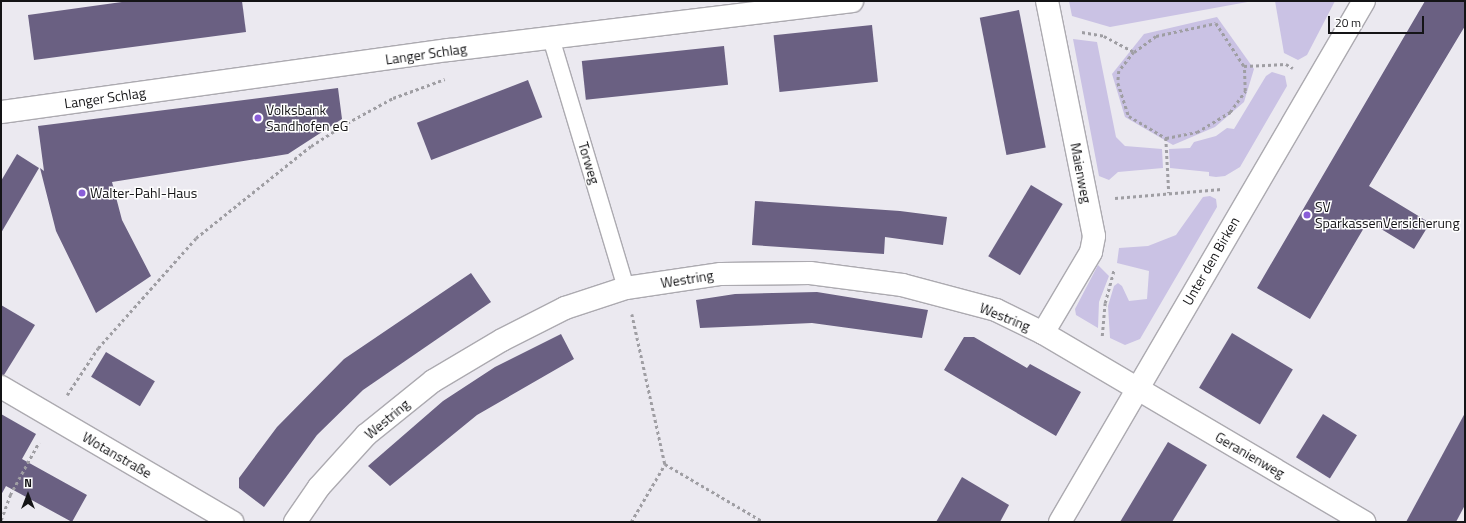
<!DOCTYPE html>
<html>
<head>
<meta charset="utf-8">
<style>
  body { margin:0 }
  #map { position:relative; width:1466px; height:523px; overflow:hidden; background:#ebe9f0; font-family:"Titillium Web",sans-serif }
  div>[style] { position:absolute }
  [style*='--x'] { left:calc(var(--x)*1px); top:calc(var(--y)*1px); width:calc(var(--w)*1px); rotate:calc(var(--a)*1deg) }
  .green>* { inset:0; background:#cac2e4 }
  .building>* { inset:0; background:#6a6082; transform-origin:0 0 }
  .path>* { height:2.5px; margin-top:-1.25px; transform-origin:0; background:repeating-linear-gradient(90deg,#9f9ea3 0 3px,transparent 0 6px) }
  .roads { filter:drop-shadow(1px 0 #acaab0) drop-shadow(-1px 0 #acaab0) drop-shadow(0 1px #acaab0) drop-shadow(0 -1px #acaab0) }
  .lane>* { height:16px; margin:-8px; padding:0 8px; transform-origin:8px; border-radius:8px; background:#fff }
  .street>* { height:22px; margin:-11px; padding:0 11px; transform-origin:11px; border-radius:11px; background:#fff }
  .dots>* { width:11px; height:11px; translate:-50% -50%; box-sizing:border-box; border:2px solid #fff; border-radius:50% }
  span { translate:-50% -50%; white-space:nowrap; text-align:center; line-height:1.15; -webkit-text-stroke:3px #fff; paint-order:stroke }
  .street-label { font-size:14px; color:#141416 }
  .poi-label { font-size:14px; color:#141416 }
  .left { translate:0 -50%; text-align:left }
  .frame { position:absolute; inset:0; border:2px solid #141416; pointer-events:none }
  .north { position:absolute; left:8px; top:475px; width:40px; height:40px; -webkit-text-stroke:3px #fff; paint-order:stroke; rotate:0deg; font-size:11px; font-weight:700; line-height:16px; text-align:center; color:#141416 }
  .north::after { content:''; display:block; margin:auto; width:14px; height:18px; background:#141416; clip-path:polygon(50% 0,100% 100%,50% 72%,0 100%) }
  .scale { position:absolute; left:1328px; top:16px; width:96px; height:18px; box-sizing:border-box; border:2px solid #141416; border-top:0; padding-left:5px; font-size:12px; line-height:14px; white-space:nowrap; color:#141416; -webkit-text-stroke:3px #fff; paint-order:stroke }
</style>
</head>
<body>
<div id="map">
  <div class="green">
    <i style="clip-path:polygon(1069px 1px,1253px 1px,1110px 27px,1072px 16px)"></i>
    <i style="clip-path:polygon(1275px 1px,1335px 1px,1307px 55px,1298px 60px,1284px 53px)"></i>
    <i style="clip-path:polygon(1217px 17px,1254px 69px,1244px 102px,1215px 127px,1173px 145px,1125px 117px,1112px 74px,1144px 34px)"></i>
    <i style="clip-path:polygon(1073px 39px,1097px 42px,1116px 137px,1125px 146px,1162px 149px,1163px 168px,1118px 172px,1109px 180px,1099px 176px)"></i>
    <i style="clip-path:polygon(1272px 72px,1285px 76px,1287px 86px,1240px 167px,1225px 176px,1216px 177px,1209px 176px,1209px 172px,1170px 168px,1169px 149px,1190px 148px,1194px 142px,1216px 136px,1227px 128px,1234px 129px,1266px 76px)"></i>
    <i style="clip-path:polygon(1210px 196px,1216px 199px,1217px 207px,1140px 339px,1125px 345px,1110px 338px,1108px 306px,1114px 286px,1118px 283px,1122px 286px,1129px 301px,1147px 299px,1149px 271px,1117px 263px,1119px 248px,1148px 246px,1176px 235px,1203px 197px)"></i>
    <i style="clip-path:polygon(1098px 265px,1109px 276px,1099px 302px,1098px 328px,1076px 315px,1075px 309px)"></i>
  </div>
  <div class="building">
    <i style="clip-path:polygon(129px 1px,242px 1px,246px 32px,34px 60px,28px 15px)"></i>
    <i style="clip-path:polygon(1425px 1px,1465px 1px,1465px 26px,1369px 186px,1430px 223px,1414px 249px,1368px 221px,1310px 319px,1257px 288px)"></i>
    <i style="left:1019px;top:10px;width:140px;height:40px;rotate:79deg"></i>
    <i style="left:872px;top:25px;width:57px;height:99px;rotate:84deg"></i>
    <i style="left:724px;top:46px;width:39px;height:143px;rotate:84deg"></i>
    <i style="left:528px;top:80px;width:40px;height:119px;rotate:69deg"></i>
    <i style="clip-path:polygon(338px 88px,342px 119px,288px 154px,112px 182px,122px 220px,151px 276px,96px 313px,56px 231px,40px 168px,44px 171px,38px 126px)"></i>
    <i style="clip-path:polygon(17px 154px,39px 168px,1px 233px,1px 181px)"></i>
    <i style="left:1031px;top:185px;width:37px;height:83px;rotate:31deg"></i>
    <i style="clip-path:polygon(755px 201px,900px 211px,947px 217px,943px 245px,885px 237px,884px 254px,752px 245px)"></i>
    <i style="clip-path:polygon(471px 273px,491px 302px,363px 390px,317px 435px,264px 507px,239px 488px,239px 478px,277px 427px,344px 359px)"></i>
    <i style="clip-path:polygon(817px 292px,928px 310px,922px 338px,812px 323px,700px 328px,696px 300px,735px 294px)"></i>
    <i style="clip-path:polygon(1px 305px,35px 325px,4px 375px,1px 375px)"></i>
    <i style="left:1232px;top:333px;width:71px;height:64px;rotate:31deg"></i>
    <i style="clip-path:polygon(561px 334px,574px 359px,477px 415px,390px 486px,368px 466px,443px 401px,495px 367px)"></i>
    <i style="clip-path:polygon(964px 337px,974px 337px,1027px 368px,1030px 364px,1081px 392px,1056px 436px,944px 370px)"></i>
    <i style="left:106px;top:352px;width:57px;height:29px;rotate:31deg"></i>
    <i style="clip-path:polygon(1465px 413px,1465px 505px,1456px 522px,1406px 522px)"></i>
    <i style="clip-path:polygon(1px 414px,36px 434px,22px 459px,87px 495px,72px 522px,6px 486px,1px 495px)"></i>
    <i style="left:1323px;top:414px;width:40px;height:51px;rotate:32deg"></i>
    <i style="clip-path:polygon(1168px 442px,1207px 465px,1172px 522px,1120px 522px)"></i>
    <i style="clip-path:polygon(962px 477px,1009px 505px,1000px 522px,936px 522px)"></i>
  </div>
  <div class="path">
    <i style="--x:1082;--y:32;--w:22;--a:10"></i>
    <i style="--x:1104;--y:36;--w:34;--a:28"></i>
    <i style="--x:1134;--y:52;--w:27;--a:-36"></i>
    <i style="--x:1156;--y:36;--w:61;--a:-12.2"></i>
    <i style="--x:1216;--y:23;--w:51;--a:56.9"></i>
    <i style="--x:1244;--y:66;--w:42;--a:-2.7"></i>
    <i style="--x:1286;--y:64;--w:8;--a:30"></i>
    <i style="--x:1134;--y:52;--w:24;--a:128"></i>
    <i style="--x:1119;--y:71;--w:12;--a:95"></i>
    <i style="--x:1118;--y:83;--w:35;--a:72"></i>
    <i style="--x:1129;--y:116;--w:43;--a:30.7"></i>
    <i style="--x:1166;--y:138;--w:55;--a:86.9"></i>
    <i style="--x:1166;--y:138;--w:32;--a:-11"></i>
    <i style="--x:1197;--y:132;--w:39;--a:-31"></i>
    <i style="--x:1230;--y:112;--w:26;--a:-54"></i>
    <i style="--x:1245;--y:91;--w:25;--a:-92"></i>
    <i style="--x:1115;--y:198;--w:107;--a:-4.8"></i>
    <i style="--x:632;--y:314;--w:154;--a:77.6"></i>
    <i style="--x:665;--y:464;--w:115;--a:30.4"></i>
    <i style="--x:1102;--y:336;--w:33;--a:-85"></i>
    <i style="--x:1105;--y:303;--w:34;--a:-75"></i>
    <i style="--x:67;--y:395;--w:56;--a:-56.6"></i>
    <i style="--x:98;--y:348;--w:147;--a:-48.3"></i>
    <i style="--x:196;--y:238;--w:147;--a:-38.7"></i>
    <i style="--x:311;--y:146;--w:43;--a:-32.6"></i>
    <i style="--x:347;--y:123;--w:52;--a:-28.5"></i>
    <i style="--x:393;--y:98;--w:55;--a:-20.1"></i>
    <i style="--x:1;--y:520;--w:27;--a:-70"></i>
    <i style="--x:10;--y:495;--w:60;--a:-61.3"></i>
    <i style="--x:631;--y:522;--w:67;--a:-59.6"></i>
  </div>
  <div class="roads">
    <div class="lane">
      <i style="--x:551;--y:38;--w:261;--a:73.3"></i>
    </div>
    <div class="street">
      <i style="--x:1;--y:112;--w:452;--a:-7.9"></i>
      <i style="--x:449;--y:50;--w:406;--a:-6.9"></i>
      <i style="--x:1043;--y:333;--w:94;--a:-59.3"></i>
      <i style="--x:1091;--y:252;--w:16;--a:-79"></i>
      <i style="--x:1094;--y:236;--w:240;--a:-101.3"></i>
      <i style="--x:1;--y:387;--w:268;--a:30.3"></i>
      <i style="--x:295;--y:522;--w:42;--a:-55.6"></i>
      <i style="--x:319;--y:487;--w:70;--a:-47.9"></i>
      <i style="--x:366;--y:435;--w:86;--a:-38.9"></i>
      <i style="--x:433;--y:381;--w:80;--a:-30.7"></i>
      <i style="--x:502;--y:340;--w:71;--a:-26.9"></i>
      <i style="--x:565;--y:308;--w:64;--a:-18.2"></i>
      <i style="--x:626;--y:288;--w:96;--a:-8.4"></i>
      <i style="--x:721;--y:274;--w:89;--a:-0.6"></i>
      <i style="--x:810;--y:273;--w:93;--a:7.4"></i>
      <i style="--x:902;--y:285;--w:97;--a:14.9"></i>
      <i style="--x:996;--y:310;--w:52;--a:26.1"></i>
      <i style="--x:1043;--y:333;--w:373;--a:30.5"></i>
      <i style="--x:1060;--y:522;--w:603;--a:-59.74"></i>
    </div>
  </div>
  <div class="dots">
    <i style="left:258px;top:118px;background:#8a5ed8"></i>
    <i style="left:82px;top:193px;background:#8a5ed8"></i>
    <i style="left:1307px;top:215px;background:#8a5ed8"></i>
  </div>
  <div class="street-label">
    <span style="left:426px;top:54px;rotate:-8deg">Langer Schlag</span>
    <span style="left:105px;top:98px;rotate:-8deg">Langer Schlag</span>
    <span style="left:589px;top:163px;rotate:73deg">Torweg</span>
    <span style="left:1081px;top:173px;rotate:79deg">Maienweg</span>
    <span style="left:1211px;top:261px;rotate:-60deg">Unter den Birken</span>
    <span style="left:687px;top:279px;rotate:-9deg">Westring</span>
    <span style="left:1005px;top:317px;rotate:22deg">Westring</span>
    <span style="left:387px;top:419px;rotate:-40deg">Westring</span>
    <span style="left:117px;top:455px;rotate:30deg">Wotanstraße</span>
    <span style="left:1250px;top:455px;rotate:30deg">Geranienweg</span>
  </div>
  <div class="poi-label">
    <span class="left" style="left:266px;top:118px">Volksbank<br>Sandhofen eG</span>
    <span class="left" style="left:90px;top:193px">Walter-Pahl-Haus</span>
    <span class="left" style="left:1315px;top:215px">SV<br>SparkassenVersicherung</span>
  </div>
  <div class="frame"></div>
  <div class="north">N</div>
  <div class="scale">20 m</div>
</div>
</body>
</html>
